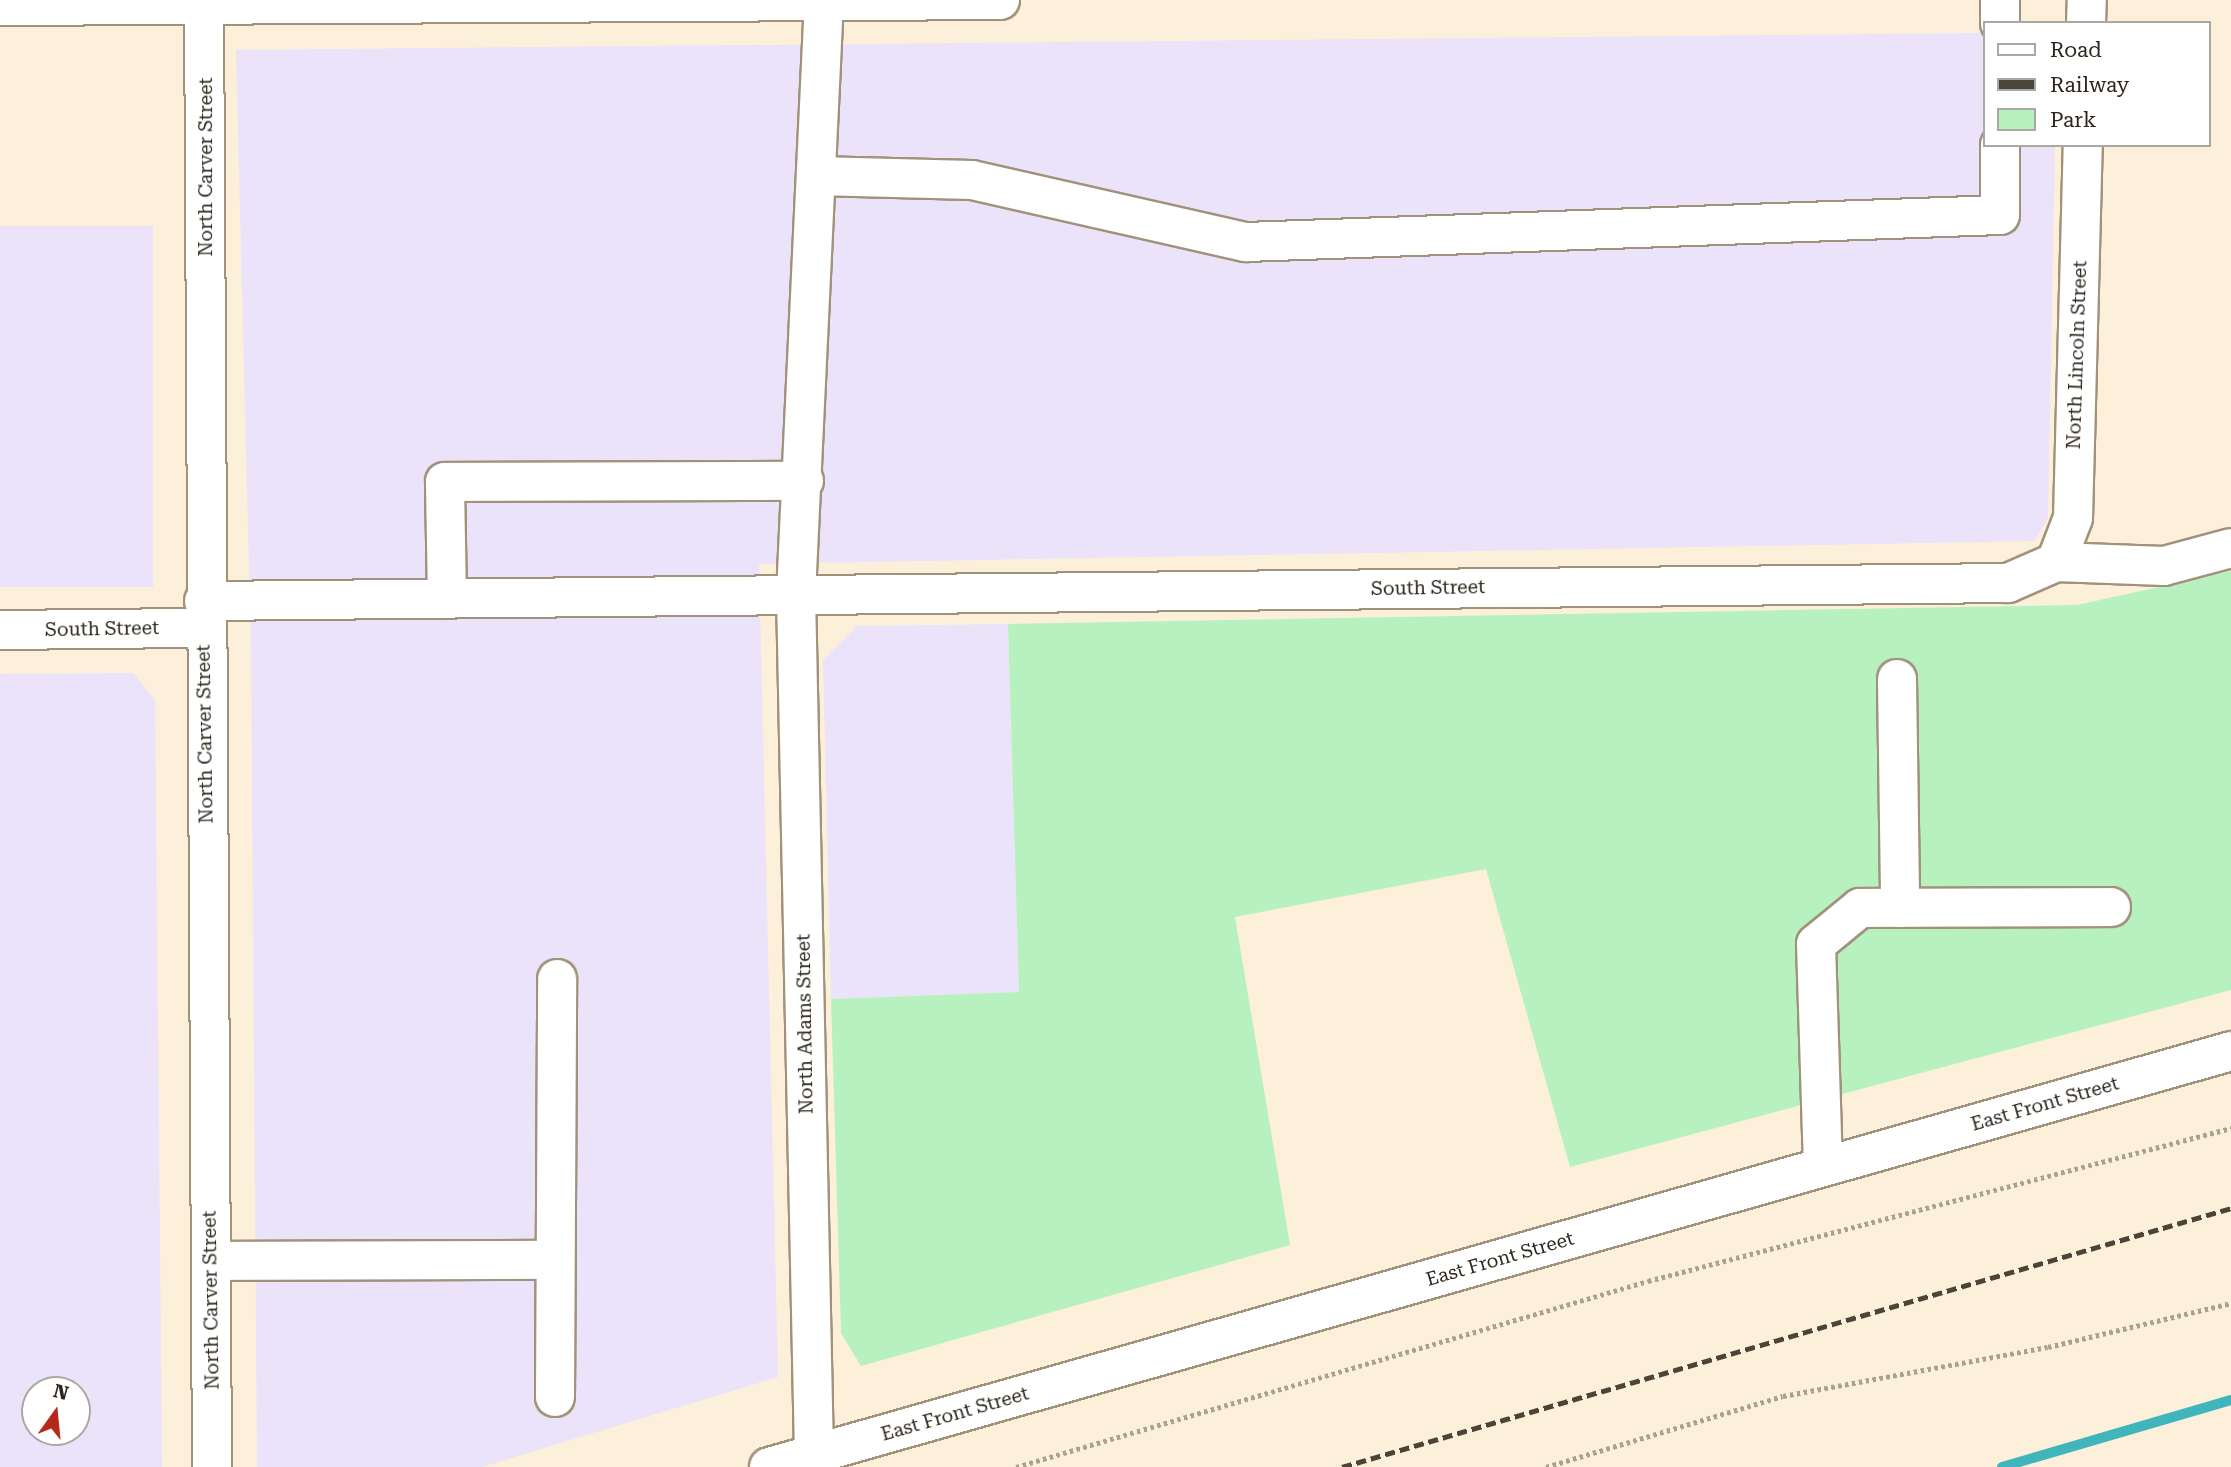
<!DOCTYPE html>
<html>
<head>
<meta charset="utf-8">
<style>
  body { margin:0 }
  #map { position:relative; width:2231px; height:1467px; overflow:hidden; background:#fcf0db; font-family:"Roboto Serif",serif }
  div>[style] { position:absolute }
  [style*='--x'] { left:calc(var(--x)*1px); top:calc(var(--y)*1px); width:calc(var(--w)*1px); rotate:calc(var(--a)*1deg) }
  .industrial>* { inset:0; background:#eae3f9; transform-origin:0 0 }
  .green>* { inset:0; background:#b8f1c0 }
  .stream>* { height:10px; margin:-5px; padding:0 5px; transform-origin:5px; border-radius:5px; background:#41b5bc }
  .path>* { height:4.5px; margin-top:-2.25px; transform-origin:0; background:repeating-linear-gradient(90deg,#aba191 0 3.5px,transparent 0 7px) }
  .roads { filter:drop-shadow(2px 0 #a1927b) drop-shadow(-2px 0 #a1927b) drop-shadow(0 2px #a1927b) drop-shadow(0 -2px #a1927b) }
  .minor>* { height:38px; margin:-19px; padding:0 19px; transform-origin:19px; border-radius:19px; background:#fff }
  .major>* { height:38px; margin:-19px; padding:0 19px; transform-origin:19px; border-radius:19px; background:#fff }
  .rail>* { height:5px; margin-top:-2.5px; transform-origin:0; background:repeating-linear-gradient(90deg,#4b4439 0 10px,transparent 0 15px) }
  span { translate:-50% -50%; white-space:nowrap; text-align:center; line-height:1.15; -webkit-text-stroke:5px #fff; paint-order:stroke }
  .street-label { font-size:19px; color:#2c261c }
  .legend { position:absolute; left:1983px; top:21px; width:228px; height:126px; box-sizing:border-box; background:#fff; border:2px solid #aba8a4; margin:0; padding:9px 12px; list-style:none; font-size:21px; color:#2c261c }
  .legend li { display:flex; align-items:center; gap:14px; height:35px }
  .legend b { width:35px; border:2px solid #aba8a4 }
  .north { position:absolute; left:21px; top:1376px; width:70px; height:70px; box-sizing:border-box; background:#fff; border:2px solid #aba8a4; border-radius:50%; rotate:15deg; font-size:19px; font-weight:700; line-height:28px; text-align:center; color:#2c261c }
  .north::after { content:''; display:block; margin:auto; width:24px; height:32px; background:#b62818; clip-path:polygon(50% 0,100% 100%,50% 72%,0 100%) }
</style>
</head>
<body>
<div id="map">
  <div class="industrial">
    <i style="clip-path:polygon(1984px 33px,1984px 145px,2055px 145px,2048px 517px,2035px 541px,759px 564px,778px 1377px,482px 1467px,257px 1467px,251px 650px,236px 50px)"></i>
    <i style="left:153px;top:226px;width:361px;height:153px;rotate:90deg"></i>
    <i style="clip-path:polygon(1008px 624px,1019px 992px,831px 999px,823px 660px,857px 626px)"></i>
    <i style="clip-path:polygon(evenodd,133px 673px,155px 700px,162px 1467px,0 1467px,0 674px,133px 673px,77px 1390px,77px 1432px,35px 1432px,35px 1390px,77px 1390px)"></i>
  </div>
  <div class="green">
    <i style="clip-path:polygon(2231px 571px,2231px 990px,1570px 1167px,1486px 869px,1235px 917px,1290px 1245px,861px 1366px,841px 1333px,831px 999px,1019px 992px,1008px 624px,2077px 605px)"></i>
  </div>
  <div class="stream">
    <i style="--x:2002;--y:1467;--w:239;--a:-16.3"></i>
  </div>
  <div class="path">
    <i style="--x:1016;--y:1467;--w:659;--a:-16.4"></i>
    <i style="--x:1648;--y:1281;--w:603;--a:-14.7"></i>
    <i style="--x:1546;--y:1467;--w:247;--a:-16.7"></i>
    <i style="--x:1783;--y:1396;--w:269;--a:-10.5"></i>
    <i style="--x:2048;--y:1347;--w:188;--a:-13.5"></i>
  </div>
  <div class="roads">
    <div class="minor">
      <i style="--x:204;--y:0;--w:1467;--a:89.69"></i>
      <i style="--x:2000;--y:0;--w:23;--a:90"></i>
      <i style="--x:0;--y:6;--w:1000;--a:-0.34"></i>
      <i style="--x:2086;--y:23;--w:23;--a:-88"></i>
      <i style="--x:816;--y:176;--w:156;--a:1.5"></i>
      <i style="--x:972;--y:180;--w:281;--a:12.8"></i>
      <i style="--x:1246;--y:242;--w:754;--a:-2.05"></i>
      <i style="--x:2000;--y:215;--w:70;--a:-90"></i>
      <i style="--x:2056;--y:562;--w:47;--a:-68.9"></i>
      <i style="--x:2073;--y:518;--w:373;--a:-88.5"></i>
      <i style="--x:2056;--y:562;--w:108;--a:2.1"></i>
      <i style="--x:2164;--y:566;--w:69;--a:-15"></i>
      <i style="--x:447;--y:599;--w:117;--a:-91"></i>
      <i style="--x:445;--y:482;--w:359;--a:-0.2"></i>
      <i style="--x:204;--y:601;--w:1804;--a:-0.57"></i>
      <i style="--x:2008;--y:583;--w:52;--a:-23.6"></i>
      <i style="--x:0;--y:630;--w:204;--a:-0.6"></i>
      <i style="--x:1897;--y:679;--w:229;--a:89.2"></i>
      <i style="--x:1823;--y:1167;--w:223;--a:-91.8"></i>
      <i style="--x:1816;--y:944;--w:57;--a:-39.3"></i>
      <i style="--x:1860;--y:908;--w:251;--a:-0.2"></i>
      <i style="--x:211;--y:1261;--w:343;--a:-0.2"></i>
      <i style="--x:555;--y:1397;--w:418;--a:-89.7"></i>
      <i style="--x:814;--y:1454;--w:860;--a:-91.2"></i>
      <i style="--x:796;--y:594;--w:594;--a:-87.3"></i>
    </div>
    <div class="major">
      <i style="--x:769;--y:1467;--w:1520;--a:-15.88"></i>
    </div>
  </div>
  <div class="rail">
    <i style="--x:1342;--y:1467;--w:926;--a:-16.24"></i>
  </div>
  <div class="street-label">
    <span style="left:206px;top:167px;rotate:-90deg">North Carver Street</span>
    <span style="left:2077px;top:355px;rotate:-88deg">North Lincoln Street</span>
    <span style="left:1428px;top:588px;rotate:-1deg">South Street</span>
    <span style="left:102px;top:629px;rotate:-1deg">South Street</span>
    <span style="left:205px;top:734px;rotate:-91deg">North Carver Street</span>
    <span style="left:805px;top:1024px;rotate:-91deg">North Adams Street</span>
    <span style="left:2045px;top:1104px;rotate:-16deg">East Front Street</span>
    <span style="left:1500px;top:1259px;rotate:-16deg">East Front Street</span>
    <span style="left:211px;top:1300px;rotate:-91deg">North Carver Street</span>
    <span style="left:955px;top:1414px;rotate:-16deg">East Front Street</span>
  </div>
  <ul class="legend">
  <li><b style="height:9px;background:#fff"></b>Road</li>
  <li><b style="height:9px;background:#4b4439"></b>Railway</li>
  <li><b style="height:19px;background:#b8f1c0"></b>Park</li>
  </ul>
  <div class="north">N</div>
</div>
</body>
</html>
